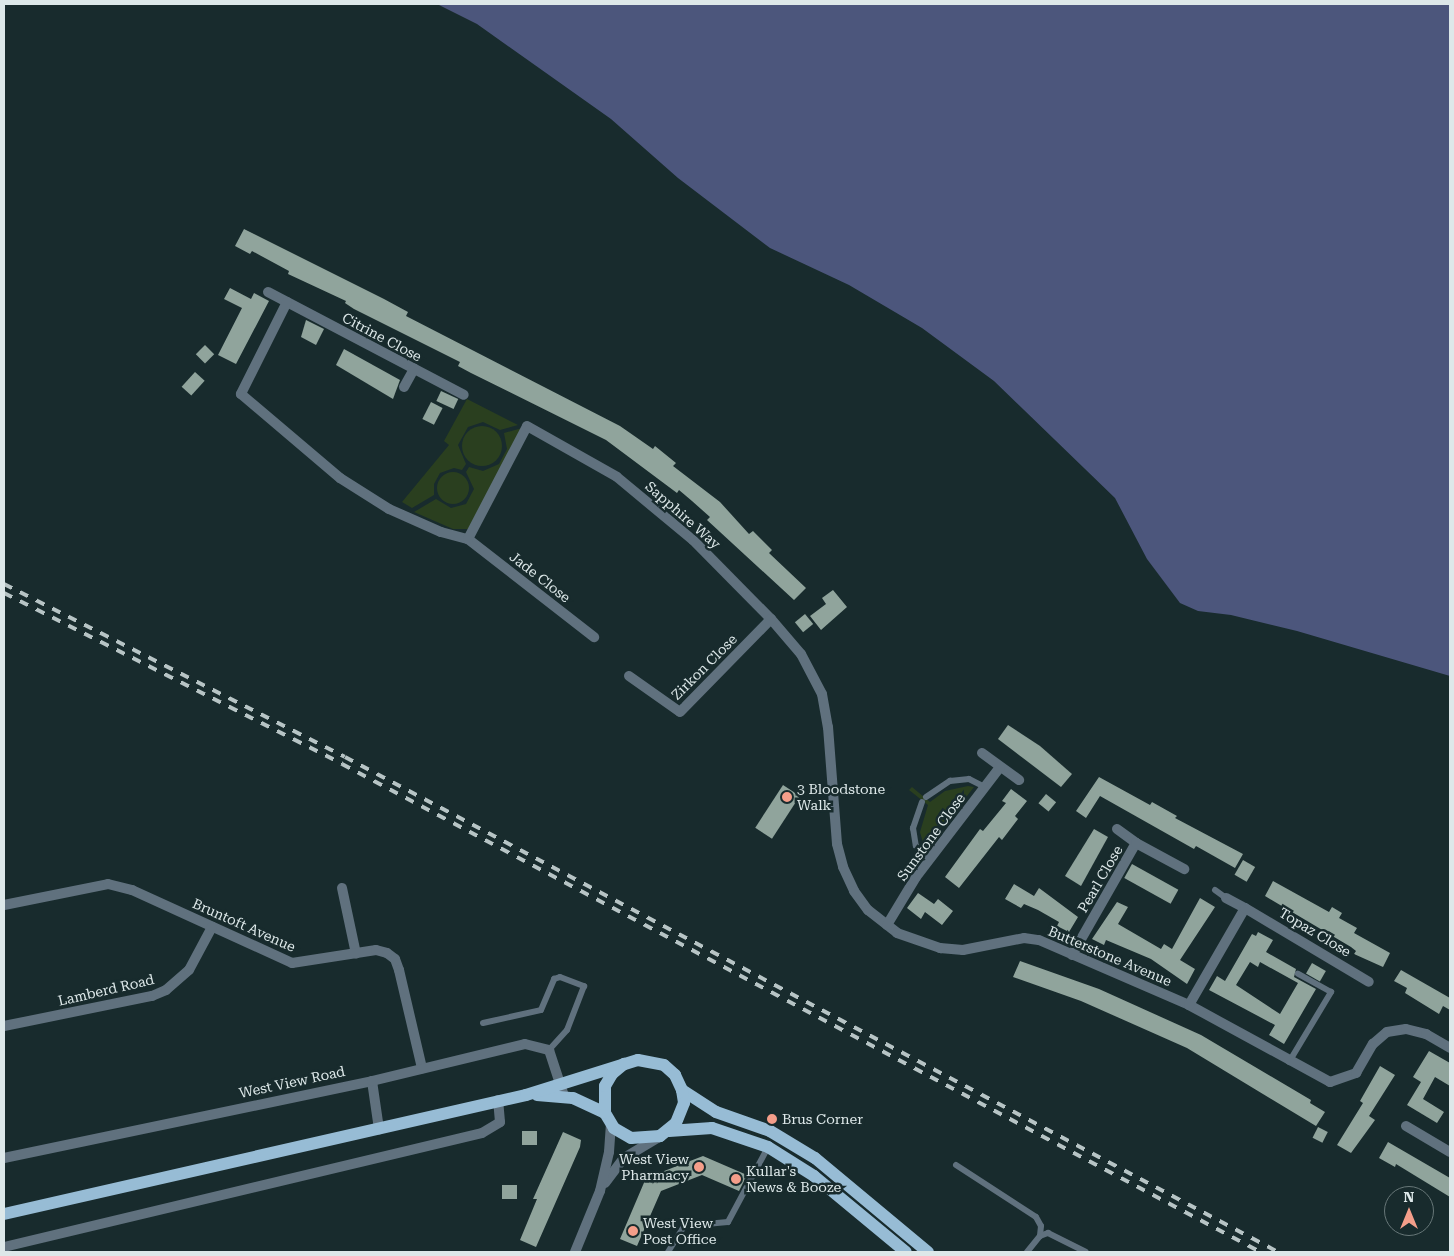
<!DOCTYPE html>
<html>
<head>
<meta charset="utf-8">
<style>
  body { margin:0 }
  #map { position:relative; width:1454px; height:1256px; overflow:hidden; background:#182b2d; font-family:"Roboto Serif",serif }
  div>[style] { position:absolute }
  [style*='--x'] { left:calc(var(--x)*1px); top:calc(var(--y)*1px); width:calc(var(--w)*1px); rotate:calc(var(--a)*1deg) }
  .green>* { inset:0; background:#2a3f1f }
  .round { border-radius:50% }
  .water>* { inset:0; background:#4c567c }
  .building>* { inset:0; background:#90a49c; transform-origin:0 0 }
  .service>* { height:6px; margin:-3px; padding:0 3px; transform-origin:3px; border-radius:3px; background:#60717e }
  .minor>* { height:10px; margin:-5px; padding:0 5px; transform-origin:5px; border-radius:5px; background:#60717e }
  .tertiary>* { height:10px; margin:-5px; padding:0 5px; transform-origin:5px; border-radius:5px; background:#60717e }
  .primary>* { height:12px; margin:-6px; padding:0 6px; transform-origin:6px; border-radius:6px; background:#97bcd5 }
  .rail>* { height:4px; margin-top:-2px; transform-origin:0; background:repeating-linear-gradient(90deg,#b7c4c5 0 9px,transparent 0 18px) }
  .dots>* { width:14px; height:14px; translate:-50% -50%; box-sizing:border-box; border:2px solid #182b2d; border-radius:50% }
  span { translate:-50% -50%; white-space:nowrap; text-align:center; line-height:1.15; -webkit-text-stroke:5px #182b2d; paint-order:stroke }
  .street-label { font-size:14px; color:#dde8e9 }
  .poi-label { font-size:14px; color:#dde8e9 }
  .left { translate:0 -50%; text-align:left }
  .right { translate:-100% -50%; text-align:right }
  .frame { position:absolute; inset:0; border:5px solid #dde8e9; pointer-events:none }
  .north { position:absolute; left:1384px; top:1186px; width:50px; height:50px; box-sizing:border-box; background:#182b2d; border:1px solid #677778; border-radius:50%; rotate:0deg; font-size:14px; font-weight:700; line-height:20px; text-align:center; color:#dde8e9 }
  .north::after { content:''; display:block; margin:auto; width:18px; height:22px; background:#f49e8a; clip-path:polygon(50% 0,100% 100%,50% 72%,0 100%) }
</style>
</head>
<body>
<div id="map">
  <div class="green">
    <i style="clip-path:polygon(467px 399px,518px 425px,500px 430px,483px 422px,468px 427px,458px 445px,466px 464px,462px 470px,454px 468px,440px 473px,434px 484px,434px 495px,412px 508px,402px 502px,449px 445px,444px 441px)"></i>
    <i class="round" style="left:462px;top:426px;width:40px;height:40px"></i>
    <i style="clip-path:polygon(522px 428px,468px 529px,453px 529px,414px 512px,436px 499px,451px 508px,466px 504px,474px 489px,466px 472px,469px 467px,483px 471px,499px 464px,507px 449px,504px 433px)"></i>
    <i class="round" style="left:437px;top:472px;width:32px;height:32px"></i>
    <i style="clip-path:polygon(968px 786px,974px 787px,925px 850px,920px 832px,928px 805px,909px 790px,912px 787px,930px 802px,945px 791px)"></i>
  </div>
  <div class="water">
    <i style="clip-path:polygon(437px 4px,1450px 4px,1450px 676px,1297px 631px,1231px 615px,1198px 611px,1180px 603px,1147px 559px,1115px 498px,994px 381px,922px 328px,849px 285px,770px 248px,678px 178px,611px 119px,477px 24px)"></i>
  </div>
  <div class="building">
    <i style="clip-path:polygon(244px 229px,384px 299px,408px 312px,406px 316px,620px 426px,653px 449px,655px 446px,676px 463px,673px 466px,720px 502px,749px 534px,753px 531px,772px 550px,769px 553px,806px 588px,794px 600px,707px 520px,710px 517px,692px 501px,679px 490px,677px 493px,606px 440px,471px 373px,458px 366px,460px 362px,354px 309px,345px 303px,346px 301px,288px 274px,289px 271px,252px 251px,250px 254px,235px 246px)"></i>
    <i style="clip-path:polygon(230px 288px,251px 299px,254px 293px,269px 301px,236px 364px,218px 355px,242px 308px,224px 299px)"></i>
    <i style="clip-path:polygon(306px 320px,324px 329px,316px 345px,301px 337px)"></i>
    <i style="left:205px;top:345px;width:13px;height:13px;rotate:45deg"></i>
    <i style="clip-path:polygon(344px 349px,400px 380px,393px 399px,336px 365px)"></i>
    <i style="left:195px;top:372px;width:13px;height:20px;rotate:42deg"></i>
    <i style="left:441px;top:391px;width:19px;height:11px;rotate:25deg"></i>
    <i style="left:431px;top:402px;width:13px;height:19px;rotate:27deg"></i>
    <i style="clip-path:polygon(833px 590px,847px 607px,821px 630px,810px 616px,826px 604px,822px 598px)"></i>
    <i style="left:805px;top:614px;width:13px;height:13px;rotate:51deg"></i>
    <i style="clip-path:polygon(1008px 725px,1040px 746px,1072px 774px,1061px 787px,998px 739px)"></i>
    <i style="clip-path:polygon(1099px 777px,1150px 805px,1152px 802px,1177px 816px,1175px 818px,1243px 854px,1235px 868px,1196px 846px,1194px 849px,1100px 796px,1086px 818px,1076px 811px)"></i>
    <i style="left:783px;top:785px;width:20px;height:51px;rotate:33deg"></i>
    <i style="clip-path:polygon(1011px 789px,1027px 801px,1015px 816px,1018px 819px,1002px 840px,999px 837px,959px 888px,945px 877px,980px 829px,983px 831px,1006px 803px,1002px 801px)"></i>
    <i style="left:1046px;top:794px;width:13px;height:12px;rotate:39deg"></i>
    <i style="clip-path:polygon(1094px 829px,1108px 837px,1081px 886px,1065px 876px)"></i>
    <i style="left:1243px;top:860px;width:14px;height:17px;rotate:30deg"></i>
    <i style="left:1132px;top:864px;width:53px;height:16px;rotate:29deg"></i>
    <i style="clip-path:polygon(1273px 881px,1329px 912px,1332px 907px,1342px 913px,1339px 918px,1357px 928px,1354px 933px,1390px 953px,1383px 967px,1354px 954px,1356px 951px,1351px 947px,1265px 896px)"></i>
    <i style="clip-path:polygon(1014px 884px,1034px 896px,1039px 888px,1078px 917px,1069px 932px,1057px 926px,1059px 922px,1038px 910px,1024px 904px,1021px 908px,1005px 899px)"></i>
    <i style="clip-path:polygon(918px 893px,934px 904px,938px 899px,953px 911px,942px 925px,925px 912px,921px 919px,907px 908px)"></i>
    <i style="clip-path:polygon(1200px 898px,1215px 907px,1180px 960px,1195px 969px,1187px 984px,1151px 959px,1106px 940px,1104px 945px,1092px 939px,1117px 902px,1128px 907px,1118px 924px,1161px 949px,1164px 944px,1172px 949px)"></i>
    <i style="clip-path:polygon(evenodd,1258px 932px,1273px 940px,1266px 952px,1296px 969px,1294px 977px,1316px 989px,1284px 1044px,1269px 1035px,1275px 1025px,1209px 990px,1217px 976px,1225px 981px,1252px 934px,1256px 936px,1258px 932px,1250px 962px,1258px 967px,1260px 962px,1298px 983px,1280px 1014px,1236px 985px,1250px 962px)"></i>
    <i style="clip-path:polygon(1020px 961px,1099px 989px,1201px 1035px,1311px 1100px,1310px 1103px,1325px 1112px,1316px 1126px,1187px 1048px,1081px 1001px,1013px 977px)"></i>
    <i style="left:1312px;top:963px;width:16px;height:12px;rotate:30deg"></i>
    <i style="clip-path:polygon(1401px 970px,1450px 998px,1450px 1010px,1443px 1006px,1439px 1014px,1405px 993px,1407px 988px,1394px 981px)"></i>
    <i style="clip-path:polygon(1429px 1051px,1450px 1063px,1450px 1086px,1435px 1077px,1423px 1099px,1444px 1112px,1437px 1123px,1407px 1105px,1421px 1082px,1413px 1077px)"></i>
    <i style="clip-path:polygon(1380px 1066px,1395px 1075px,1369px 1116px,1375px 1120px,1351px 1153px,1337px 1145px,1363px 1103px,1360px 1101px)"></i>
    <i style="left:1318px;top:1127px;width:11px;height:12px;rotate:27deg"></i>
    <i style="left:537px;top:1131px;width:14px;height:15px;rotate:90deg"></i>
    <i style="clip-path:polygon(563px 1132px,581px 1140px,580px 1147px,536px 1247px,520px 1240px,537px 1199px,533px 1199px)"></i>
    <i style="clip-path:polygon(1388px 1142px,1450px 1178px,1450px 1197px,1396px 1164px,1395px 1167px,1379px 1158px)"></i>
    <i style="clip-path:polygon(703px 1156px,747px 1175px,739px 1191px,702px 1175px,661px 1191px,637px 1246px,620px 1239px,646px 1178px)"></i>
    <i style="left:517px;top:1185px;width:14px;height:15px;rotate:90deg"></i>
  </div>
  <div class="service">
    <i style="--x:926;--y:797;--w:29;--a:-34"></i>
    <i style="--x:950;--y:781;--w:19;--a:-6"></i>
    <i style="--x:969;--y:779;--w:18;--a:27"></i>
    <i style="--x:922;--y:802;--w:28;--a:109"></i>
    <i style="--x:913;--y:828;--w:18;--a:81"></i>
    <i style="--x:916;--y:846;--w:20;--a:53"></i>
    <i style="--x:1215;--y:890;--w:14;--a:36"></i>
    <i style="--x:483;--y:1023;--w:59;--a:-12.6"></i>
    <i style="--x:541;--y:1010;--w:34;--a:-67"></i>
    <i style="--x:554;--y:979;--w:6;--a:-18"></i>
    <i style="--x:560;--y:977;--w:26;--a:21"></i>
    <i style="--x:584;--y:986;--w:47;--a:111.1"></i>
    <i style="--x:567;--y:1030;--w:27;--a:132"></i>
    <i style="--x:1289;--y:1062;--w:82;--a:-59"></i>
    <i style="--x:1331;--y:992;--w:38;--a:-151"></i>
    <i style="--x:956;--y:1165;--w:95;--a:33"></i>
    <i style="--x:1036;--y:1217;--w:10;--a:61"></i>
    <i style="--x:1041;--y:1226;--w:10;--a:96"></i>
    <i style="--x:668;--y:1252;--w:31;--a:-58"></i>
    <i style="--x:684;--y:1226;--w:44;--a:-5.2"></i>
    <i style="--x:728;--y:1222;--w:85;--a:-61.9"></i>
    <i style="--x:1027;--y:1252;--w:21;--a:-51"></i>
    <i style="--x:1040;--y:1236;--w:9;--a:-21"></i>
    <i style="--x:1048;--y:1233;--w:42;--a:26.6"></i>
  </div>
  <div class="minor">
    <i style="--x:268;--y:292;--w:221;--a:27.7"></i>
    <i style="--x:287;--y:302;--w:103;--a:116.6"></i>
    <i style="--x:241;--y:394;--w:130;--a:40.3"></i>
    <i style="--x:340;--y:478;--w:58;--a:32.3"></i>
    <i style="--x:389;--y:509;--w:57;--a:23.9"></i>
    <i style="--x:441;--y:532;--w:28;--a:15"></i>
    <i style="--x:468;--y:539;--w:160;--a:37.9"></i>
    <i style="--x:404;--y:387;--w:21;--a:-61"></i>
    <i style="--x:468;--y:539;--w:127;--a:-62.4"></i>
    <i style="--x:527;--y:426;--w:103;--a:29.5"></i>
    <i style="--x:617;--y:477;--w:99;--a:39.7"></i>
    <i style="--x:693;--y:540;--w:111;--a:45.4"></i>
    <i style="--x:771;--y:619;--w:46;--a:49.4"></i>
    <i style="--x:801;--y:654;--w:45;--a:62.3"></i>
    <i style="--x:822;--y:694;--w:34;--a:80"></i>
    <i style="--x:828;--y:727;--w:117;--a:85.6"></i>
    <i style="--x:837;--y:844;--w:24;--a:75"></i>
    <i style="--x:843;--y:867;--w:26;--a:65"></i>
    <i style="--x:854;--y:891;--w:24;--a:54"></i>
    <i style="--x:868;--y:910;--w:37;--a:38"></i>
    <i style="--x:897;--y:933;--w:46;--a:19.2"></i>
    <i style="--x:940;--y:948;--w:23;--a:5"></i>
    <i style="--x:963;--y:950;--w:62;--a:-11.1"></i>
    <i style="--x:1024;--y:938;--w:15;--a:8"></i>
    <i style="--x:1039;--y:940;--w:163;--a:23.4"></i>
    <i style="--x:1189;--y:1005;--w:161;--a:28.6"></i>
    <i style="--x:1330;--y:1082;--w:28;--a:-19"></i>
    <i style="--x:1356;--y:1073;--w:34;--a:-60"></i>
    <i style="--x:1373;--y:1044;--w:18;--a:-41"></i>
    <i style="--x:1387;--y:1032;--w:19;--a:-9"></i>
    <i style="--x:1406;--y:1029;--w:21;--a:14"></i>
    <i style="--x:1426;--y:1034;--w:28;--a:30"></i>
    <i style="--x:629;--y:676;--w:62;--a:35.2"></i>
    <i style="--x:680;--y:712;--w:130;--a:-45.6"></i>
    <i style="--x:982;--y:753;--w:46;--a:36.1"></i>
    <i style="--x:1117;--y:829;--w:24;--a:36"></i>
    <i style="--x:342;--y:888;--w:67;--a:78"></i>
    <i style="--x:1226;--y:898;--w:21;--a:28"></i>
    <i style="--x:4;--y:905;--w:106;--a:-11.4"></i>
    <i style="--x:108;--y:884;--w:25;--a:14"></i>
    <i style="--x:132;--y:890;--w:176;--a:24.5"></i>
    <i style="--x:292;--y:963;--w:85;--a:-8.8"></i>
    <i style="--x:376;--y:950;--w:11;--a:15"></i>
    <i style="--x:387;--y:953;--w:10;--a:37"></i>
    <i style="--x:395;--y:959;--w:12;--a:70"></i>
    <i style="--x:399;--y:970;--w:101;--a:76.8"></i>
    <i style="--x:887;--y:925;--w:56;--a:-58.9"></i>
    <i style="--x:916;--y:877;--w:138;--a:-52.6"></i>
    <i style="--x:1072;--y:955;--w:129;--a:-60.3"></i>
    <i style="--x:1136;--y:843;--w:55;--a:28.4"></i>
    <i style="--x:1189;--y:1005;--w:112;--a:-60"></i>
    <i style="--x:1245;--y:908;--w:144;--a:30.8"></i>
    <i style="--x:4;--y:1026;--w:151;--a:-11.5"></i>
    <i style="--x:152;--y:996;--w:15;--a:-23"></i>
    <i style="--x:166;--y:990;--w:30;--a:-41"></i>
    <i style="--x:189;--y:970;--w:49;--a:-61.9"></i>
    <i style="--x:372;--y:1081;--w:49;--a:81.7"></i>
    <i style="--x:1406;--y:1126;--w:51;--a:30.6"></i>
    <i style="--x:4;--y:1158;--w:376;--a:-11.8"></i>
    <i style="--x:372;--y:1081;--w:157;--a:-13.6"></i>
    <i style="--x:525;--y:1044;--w:25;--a:14"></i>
    <i style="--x:549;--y:1050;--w:48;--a:71.9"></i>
    <i style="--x:4;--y:1247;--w:491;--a:-13.4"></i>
    <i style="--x:482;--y:1133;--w:21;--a:-31"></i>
    <i style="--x:500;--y:1122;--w:22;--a:-95"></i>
  </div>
  <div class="tertiary">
    <i style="--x:605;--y:1183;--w:31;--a:-53"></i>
    <i style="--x:624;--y:1158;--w:41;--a:-31"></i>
    <i style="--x:575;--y:1252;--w:66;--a:-67.7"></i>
    <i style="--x:600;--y:1191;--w:40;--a:-77"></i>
    <i style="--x:609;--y:1152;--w:28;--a:-86"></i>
  </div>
  <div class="primary">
    <i style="--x:682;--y:1090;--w:40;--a:32.9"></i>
    <i style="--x:716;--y:1112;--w:57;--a:19.4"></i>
    <i style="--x:770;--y:1131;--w:52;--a:31"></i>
    <i style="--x:815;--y:1158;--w:147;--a:39.8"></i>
    <i style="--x:537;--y:1095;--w:36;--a:5"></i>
    <i style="--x:573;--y:1098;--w:35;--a:25"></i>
    <i style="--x:669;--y:1131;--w:43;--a:-4"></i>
    <i style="--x:712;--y:1128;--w:59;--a:18.7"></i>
    <i style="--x:768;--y:1147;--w:54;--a:32.2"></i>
    <i style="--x:814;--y:1176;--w:119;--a:39.6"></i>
    <i style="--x:4;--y:1214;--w:535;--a:-12.84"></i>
    <i style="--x:526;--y:1095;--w:117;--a:-17.4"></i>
    <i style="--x:638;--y:1060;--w:26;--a:11"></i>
    <i style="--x:664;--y:1065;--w:15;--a:42"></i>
    <i style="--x:675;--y:1075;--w:17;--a:65"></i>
    <i style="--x:682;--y:1090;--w:13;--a:81"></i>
    <i style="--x:684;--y:1103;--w:22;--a:112"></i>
    <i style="--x:676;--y:1123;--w:21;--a:141"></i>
    <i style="--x:660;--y:1136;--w:29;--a:176"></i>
    <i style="--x:631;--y:1138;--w:20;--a:-150"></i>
    <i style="--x:614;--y:1128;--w:17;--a:-121"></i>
    <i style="--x:605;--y:1113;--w:27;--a:-90"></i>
    <i style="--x:605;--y:1086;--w:14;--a:-60"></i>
    <i style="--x:612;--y:1074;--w:16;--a:-40"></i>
  </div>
  <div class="rail">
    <i style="--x:4;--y:584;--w:382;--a:26.9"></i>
    <i style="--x:345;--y:757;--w:1056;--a:27.95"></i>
    <i style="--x:4;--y:593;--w:379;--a:26.8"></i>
    <i style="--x:342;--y:764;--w:1040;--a:27.99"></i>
  </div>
  <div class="dots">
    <i style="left:787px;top:797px;background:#f49e8a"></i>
    <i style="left:772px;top:1119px;background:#f49e8a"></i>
    <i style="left:699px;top:1167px;background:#f49e8a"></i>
    <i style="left:736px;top:1179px;background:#f49e8a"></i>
    <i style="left:633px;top:1231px;background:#f49e8a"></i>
  </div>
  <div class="street-label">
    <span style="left:382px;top:337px;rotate:28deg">Citrine Close</span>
    <span style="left:683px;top:515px;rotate:41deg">Sapphire Way</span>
    <span style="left:540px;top:577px;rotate:38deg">Jade Close</span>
    <span style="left:704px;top:667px;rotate:-45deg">Zirkon Close</span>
    <span style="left:931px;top:837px;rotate:-54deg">Sunstone Close</span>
    <span style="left:1100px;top:879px;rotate:-60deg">Pearl Close</span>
    <span style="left:244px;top:925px;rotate:24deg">Bruntoft Avenue</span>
    <span style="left:1315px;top:932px;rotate:31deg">Topaz Close</span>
    <span style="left:1110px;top:956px;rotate:23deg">Butterstone Avenue</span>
    <span style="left:106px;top:990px;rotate:-13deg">Lamberd Road</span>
    <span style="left:292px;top:1082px;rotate:-12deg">West View Road</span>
  </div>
  <div class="poi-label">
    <span class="left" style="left:797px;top:797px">3 Bloodstone<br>Walk</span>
    <span class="left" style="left:782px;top:1119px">Brus Corner</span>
    <span class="right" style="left:689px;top:1167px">West View<br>Pharmacy</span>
    <span class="left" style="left:746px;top:1179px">Kullar's<br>News &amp; Booze</span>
    <span class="left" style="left:643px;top:1231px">West View<br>Post Office</span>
  </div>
  <div class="frame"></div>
  <div class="north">N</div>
</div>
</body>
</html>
